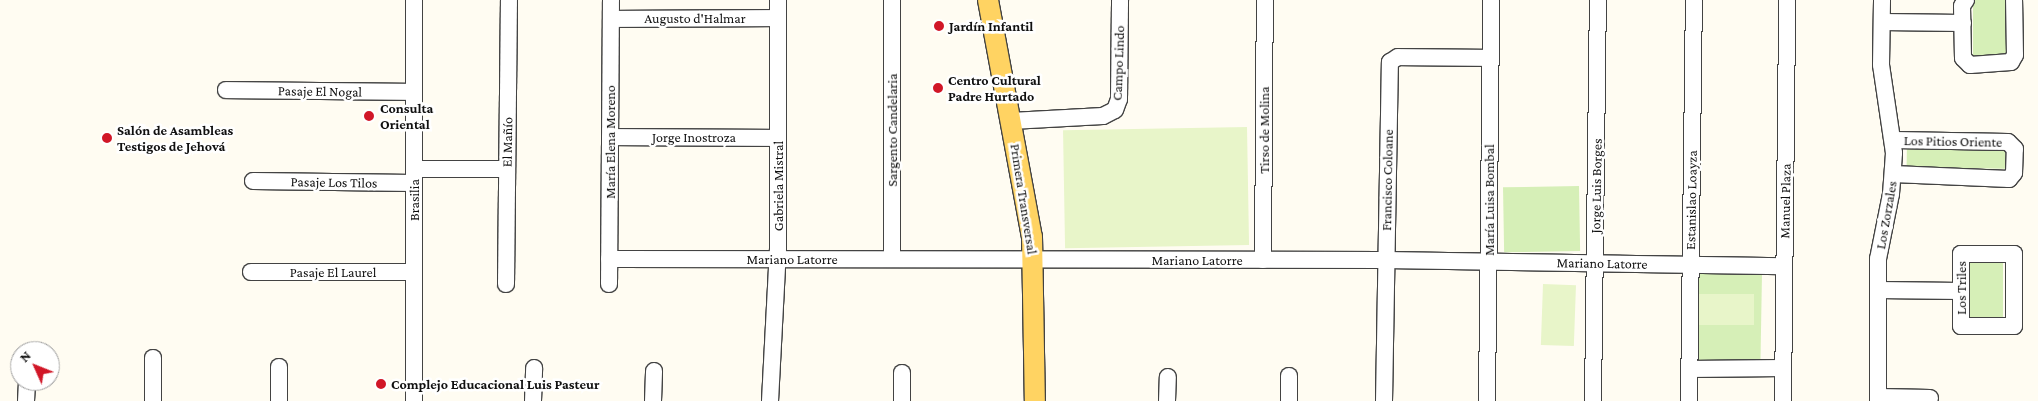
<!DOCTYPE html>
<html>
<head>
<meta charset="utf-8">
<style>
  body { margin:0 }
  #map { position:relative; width:2038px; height:401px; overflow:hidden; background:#fffcf2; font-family:"Crimson Pro",serif }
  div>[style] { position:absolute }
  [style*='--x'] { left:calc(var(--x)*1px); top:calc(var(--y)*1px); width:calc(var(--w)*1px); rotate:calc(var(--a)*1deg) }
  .green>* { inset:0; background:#d6efb7; transform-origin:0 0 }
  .pitch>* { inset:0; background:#e8f5c9; transform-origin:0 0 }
  .roads { filter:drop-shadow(1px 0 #434343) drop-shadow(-1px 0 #434343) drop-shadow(0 1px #434343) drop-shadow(0 -1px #434343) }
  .minor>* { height:16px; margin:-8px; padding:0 8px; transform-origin:8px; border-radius:8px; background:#fff }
  .major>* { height:20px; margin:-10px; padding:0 10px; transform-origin:10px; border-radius:10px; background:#ffd362 }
  .dots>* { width:14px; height:14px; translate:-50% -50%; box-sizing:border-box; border:2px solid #fff; border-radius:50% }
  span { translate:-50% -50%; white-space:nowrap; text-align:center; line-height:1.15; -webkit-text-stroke:5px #fff; paint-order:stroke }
  .street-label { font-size:14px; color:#101010 }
  .poi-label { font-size:14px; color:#101010; font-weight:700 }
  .left { translate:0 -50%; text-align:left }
  .north { position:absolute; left:10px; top:341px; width:50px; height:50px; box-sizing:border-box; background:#fff; border:1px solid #9f9f9f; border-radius:50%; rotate:314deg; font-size:14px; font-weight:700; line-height:20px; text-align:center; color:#101010 }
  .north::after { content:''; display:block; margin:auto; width:18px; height:22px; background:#d11727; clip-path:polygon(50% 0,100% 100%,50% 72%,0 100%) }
</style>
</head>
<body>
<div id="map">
  <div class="green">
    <i style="left:1973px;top:0;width:37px;height:61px"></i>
    <i style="left:1907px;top:143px;width:99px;height:24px;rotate:1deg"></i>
    <i style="left:1579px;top:186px;width:65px;height:76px;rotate:89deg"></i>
    <i style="left:1969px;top:260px;width:34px;height:60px"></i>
    <i style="left:1698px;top:273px;width:64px;height:91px;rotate:1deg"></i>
  </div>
  <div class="pitch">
    <i style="left:1247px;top:127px;width:118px;height:184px;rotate:89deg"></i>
    <i style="left:1543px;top:284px;width:33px;height:61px;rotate:2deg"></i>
    <i style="left:1754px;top:294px;width:31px;height:58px;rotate:90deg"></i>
  </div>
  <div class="roads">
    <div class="minor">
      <i style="--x:892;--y:0;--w:259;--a:90"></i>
      <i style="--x:1966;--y:0;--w:7;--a:124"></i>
      <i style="--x:1962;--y:6;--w:52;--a:88.9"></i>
      <i style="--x:1963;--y:58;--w:10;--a:45"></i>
      <i style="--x:1970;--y:65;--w:41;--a:-4.2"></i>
      <i style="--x:2011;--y:62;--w:8;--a:-60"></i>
      <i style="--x:2015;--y:55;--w:55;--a:-91"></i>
      <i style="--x:611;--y:19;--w:167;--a:-0.3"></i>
      <i style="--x:1882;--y:22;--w:81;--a:0.7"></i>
      <i style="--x:226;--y:90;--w:188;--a:0.6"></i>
      <i style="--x:1011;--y:121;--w:92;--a:-3.1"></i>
      <i style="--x:1103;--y:116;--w:13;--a:-27"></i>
      <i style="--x:1115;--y:110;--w:12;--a:-70"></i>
      <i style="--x:1119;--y:99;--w:99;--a:-89.4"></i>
      <i style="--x:610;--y:137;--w:168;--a:0.3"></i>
      <i style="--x:414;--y:169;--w:93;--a:0"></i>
      <i style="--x:1893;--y:174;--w:116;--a:2.5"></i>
      <i style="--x:2009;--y:179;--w:8;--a:-50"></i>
      <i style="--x:2014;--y:173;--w:24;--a:-88"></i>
      <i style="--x:2015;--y:149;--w:10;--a:-135"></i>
      <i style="--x:2008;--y:142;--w:114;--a:-179"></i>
      <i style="--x:253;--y:181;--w:161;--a:0.7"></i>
      <i style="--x:1961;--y:254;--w:53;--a:0"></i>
      <i style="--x:2014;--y:254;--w:72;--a:90"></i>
      <i style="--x:2014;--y:326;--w:53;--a:180"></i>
      <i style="--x:1961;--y:326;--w:72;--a:-90"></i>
      <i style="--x:609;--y:259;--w:776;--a:0.07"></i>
      <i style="--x:1385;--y:260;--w:399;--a:0.9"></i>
      <i style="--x:1263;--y:260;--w:260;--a:-89.6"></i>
      <i style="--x:251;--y:272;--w:163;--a:0"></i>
      <i style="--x:506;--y:284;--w:284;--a:-89.4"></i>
      <i style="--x:609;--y:284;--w:284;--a:-89.6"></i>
      <i style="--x:1878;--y:290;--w:83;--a:0.7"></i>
      <i style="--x:1689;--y:369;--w:94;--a:-0.6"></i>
      <i style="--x:902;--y:373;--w:28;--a:90"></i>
      <i style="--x:1878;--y:397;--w:52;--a:1.1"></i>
      <i style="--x:26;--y:401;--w:20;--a:-87"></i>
      <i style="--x:153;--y:401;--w:43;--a:-90"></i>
      <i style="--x:279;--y:401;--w:34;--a:-90"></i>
      <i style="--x:414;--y:401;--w:401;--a:-90"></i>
      <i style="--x:533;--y:401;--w:33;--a:-88"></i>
      <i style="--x:653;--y:401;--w:30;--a:-88"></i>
      <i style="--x:770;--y:401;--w:152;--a:-87"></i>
      <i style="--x:778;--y:249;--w:249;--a:-90"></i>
      <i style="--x:1167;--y:401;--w:24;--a:-88"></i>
      <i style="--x:1289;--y:401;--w:25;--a:-90"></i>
      <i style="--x:1384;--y:401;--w:339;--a:-89"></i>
      <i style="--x:1390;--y:62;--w:9;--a:-32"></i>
      <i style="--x:1398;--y:57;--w:92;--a:0.6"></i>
      <i style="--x:1487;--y:401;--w:401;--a:-89.4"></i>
      <i style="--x:1593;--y:401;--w:401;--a:-89.3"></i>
      <i style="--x:1689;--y:401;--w:401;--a:-89.3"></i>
      <i style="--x:1783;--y:401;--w:401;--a:-89.4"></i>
      <i style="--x:1878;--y:401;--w:142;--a:-90"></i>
      <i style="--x:1878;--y:259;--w:66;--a:-78.7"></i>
      <i style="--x:1891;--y:194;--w:41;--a:-85.8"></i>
      <i style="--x:1894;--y:153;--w:89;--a:-98.4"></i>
      <i style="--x:1881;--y:65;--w:65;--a:-89.1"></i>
    </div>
    <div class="major">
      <i style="--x:988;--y:0;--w:241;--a:79.5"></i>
      <i style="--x:1032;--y:237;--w:164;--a:89"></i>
    </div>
  </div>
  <div class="dots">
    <i style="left:939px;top:26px;background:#d11727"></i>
    <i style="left:938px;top:88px;background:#d11727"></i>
    <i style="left:369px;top:116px;background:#d11727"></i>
    <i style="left:107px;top:138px;background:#d11727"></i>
    <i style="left:381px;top:384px;background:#d11727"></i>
  </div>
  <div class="street-label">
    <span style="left:695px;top:18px">Augusto d'Halmar</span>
    <span style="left:1118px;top:63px;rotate:-88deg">Campo Lindo</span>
    <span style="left:320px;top:91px;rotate:1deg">Pasaje El Nogal</span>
    <span style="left:892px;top:130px;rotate:-90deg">Sargento Candelaria</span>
    <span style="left:1264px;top:130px;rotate:-90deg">Tirso de Molina</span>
    <span style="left:694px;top:137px">Jorge Inostroza</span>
    <span style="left:1953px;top:141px;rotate:1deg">Los Pitios Oriente</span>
    <span style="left:507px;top:142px;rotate:-89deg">El Mañío</span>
    <span style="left:610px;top:142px;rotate:-90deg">María Elena Moreno</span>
    <span style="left:1387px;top:180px;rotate:-89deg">Francisco Coloane</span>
    <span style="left:334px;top:182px;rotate:1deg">Pasaje Los Tilos</span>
    <span style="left:778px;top:186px;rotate:-90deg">Gabriela Mistral</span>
    <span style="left:1596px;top:186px;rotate:-89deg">Jorge Luis Borges</span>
    <span style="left:1024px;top:199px;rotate:81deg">Primera Transversal</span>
    <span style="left:414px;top:200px;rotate:-90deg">Brasilia</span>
    <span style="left:1489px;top:200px;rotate:-90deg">María Luisa Bombal</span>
    <span style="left:1691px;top:200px;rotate:-89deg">Estanislao Loayza</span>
    <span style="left:1785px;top:201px;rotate:-89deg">Manuel Plaza</span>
    <span style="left:1886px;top:215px;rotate:-80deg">Los Zorzales</span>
    <span style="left:792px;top:259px">Mariano Latorre</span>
    <span style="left:1197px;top:260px">Mariano Latorre</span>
    <span style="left:1602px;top:263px;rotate:1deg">Mariano Latorre</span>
    <span style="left:333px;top:272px">Pasaje El Laurel</span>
    <span style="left:1961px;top:288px;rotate:-90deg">Los Triles</span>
  </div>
  <div class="poi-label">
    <span class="left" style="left:949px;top:26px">Jardín Infantil</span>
    <span class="left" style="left:948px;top:88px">Centro Cultural<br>Padre Hurtado</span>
    <span class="left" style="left:380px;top:116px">Consulta<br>Oriental</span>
    <span class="left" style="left:117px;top:138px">Salón de Asambleas<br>Testigos de Jehová</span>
    <span class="left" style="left:391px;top:384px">Complejo Educacional Luis Pasteur</span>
  </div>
  <div class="north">N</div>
</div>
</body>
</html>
